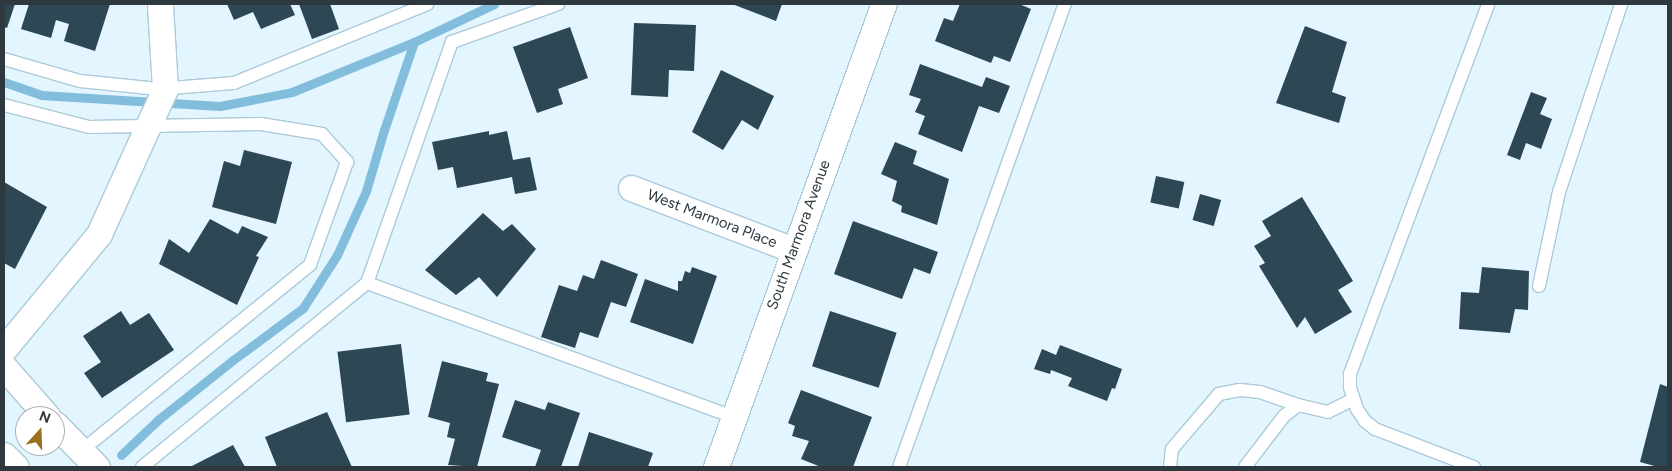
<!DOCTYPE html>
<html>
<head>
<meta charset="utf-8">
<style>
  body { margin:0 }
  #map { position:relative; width:1672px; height:471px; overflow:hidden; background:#e3f5fe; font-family:Figtree,sans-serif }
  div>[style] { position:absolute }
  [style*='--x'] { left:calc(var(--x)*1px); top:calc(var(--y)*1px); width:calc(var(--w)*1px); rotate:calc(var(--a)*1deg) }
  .stream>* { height:9px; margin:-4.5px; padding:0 4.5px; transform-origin:4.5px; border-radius:4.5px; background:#82bedc }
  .building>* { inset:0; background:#2d4754; transform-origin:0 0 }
  .roads { filter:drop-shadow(1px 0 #accad9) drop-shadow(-1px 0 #accad9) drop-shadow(0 1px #accad9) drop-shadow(0 -1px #accad9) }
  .lane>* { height:12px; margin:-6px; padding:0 6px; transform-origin:6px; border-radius:6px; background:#fff }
  .street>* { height:25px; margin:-12.5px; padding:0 12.5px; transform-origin:12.5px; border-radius:12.5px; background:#fff }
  span { translate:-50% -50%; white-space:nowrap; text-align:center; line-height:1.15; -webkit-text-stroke:5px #fff; paint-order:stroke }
  .street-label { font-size:15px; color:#2d393f }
  .frame { position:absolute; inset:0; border:5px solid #2d393f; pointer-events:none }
  .north { position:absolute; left:15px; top:406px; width:50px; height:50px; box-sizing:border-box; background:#fff; border:1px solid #abb0b2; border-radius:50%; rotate:20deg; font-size:14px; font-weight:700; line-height:20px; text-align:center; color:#2d393f }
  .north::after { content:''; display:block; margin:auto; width:18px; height:22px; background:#99701d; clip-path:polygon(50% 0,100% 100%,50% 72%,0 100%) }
</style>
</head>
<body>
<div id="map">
  <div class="stream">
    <i style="--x:4;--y:82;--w:39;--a:19"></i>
    <i style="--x:41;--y:95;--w:179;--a:3.5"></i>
    <i style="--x:220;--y:106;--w:73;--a:-11"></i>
    <i style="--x:292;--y:92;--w:132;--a:-22.3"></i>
    <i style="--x:121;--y:455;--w:52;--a:-43.5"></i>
    <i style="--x:159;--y:419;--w:95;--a:-38.6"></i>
    <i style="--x:233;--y:360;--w:87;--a:-36.6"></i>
    <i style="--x:303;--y:308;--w:63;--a:-57.3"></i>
    <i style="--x:337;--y:255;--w:70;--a:-65.6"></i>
    <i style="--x:366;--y:191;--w:64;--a:-73.6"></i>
    <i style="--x:384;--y:130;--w:93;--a:-71.2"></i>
    <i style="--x:414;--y:42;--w:89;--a:-25.4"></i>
  </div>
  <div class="building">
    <i style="clip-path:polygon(4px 4px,15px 4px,7px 28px,4px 27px)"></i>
    <i style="clip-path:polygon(29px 4px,110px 4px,95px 51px,64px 41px,69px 24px,56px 20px,51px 38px,21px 29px)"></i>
    <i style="clip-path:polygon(227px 4px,290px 4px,295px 15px,261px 29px,253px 12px,234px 20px)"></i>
    <i style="clip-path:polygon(299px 4px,330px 4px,339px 29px,312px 39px)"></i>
    <i style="clip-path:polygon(732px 4px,782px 4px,776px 21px)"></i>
    <i style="clip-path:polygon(960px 4px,1019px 4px,1031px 9px,1010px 62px,994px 56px,991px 63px,935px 41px,944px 18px,953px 21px)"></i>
    <i style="clip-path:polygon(634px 23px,696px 25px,694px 71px,669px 70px,668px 97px,631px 95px)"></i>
    <i style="clip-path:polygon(1305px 26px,1347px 42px,1332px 92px,1346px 97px,1339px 123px,1276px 103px)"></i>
    <i style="clip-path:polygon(570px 27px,588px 78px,558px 89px,563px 104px,537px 113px,513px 47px)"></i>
    <i style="clip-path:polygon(920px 64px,982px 87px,986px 77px,1010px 86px,999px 113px,979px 106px,962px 152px,918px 134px,925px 116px,915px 112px,921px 99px,909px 95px)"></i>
    <i style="clip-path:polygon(721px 70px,774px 96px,758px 130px,742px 120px,723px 150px,692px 132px)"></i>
    <i style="clip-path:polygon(1531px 92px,1547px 98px,1540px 114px,1552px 119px,1541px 149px,1526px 143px,1520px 160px,1507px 155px)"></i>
    <i style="clip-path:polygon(489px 131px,489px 135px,507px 131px,513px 160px,530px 157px,537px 190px,515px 194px,512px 177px,457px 188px,453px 167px,438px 170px,432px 142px)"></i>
    <i style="clip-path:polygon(895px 142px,917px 151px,913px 164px,949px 179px,937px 225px,901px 212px,902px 206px,892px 201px,897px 181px,881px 174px)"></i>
    <i style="clip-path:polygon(244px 150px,292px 162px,276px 224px,212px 207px,224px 161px,240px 166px)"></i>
    <i style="left:1156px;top:176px;width:29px;height:27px;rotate:12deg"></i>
    <i style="clip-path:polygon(4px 182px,47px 207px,15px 269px,4px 263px)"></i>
    <i style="left:1200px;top:194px;width:22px;height:27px;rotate:16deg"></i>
    <i style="clip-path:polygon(1302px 197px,1353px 281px,1338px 290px,1352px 312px,1315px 334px,1305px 317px,1297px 328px,1259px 266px,1265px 263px,1254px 246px,1271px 236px,1262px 221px)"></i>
    <i style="clip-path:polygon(483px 213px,503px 231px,512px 224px,536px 249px,497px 297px,479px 277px,456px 295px,425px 270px)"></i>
    <i style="clip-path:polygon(210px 219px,238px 234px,242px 226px,268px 237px,256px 256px,259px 257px,237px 305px,159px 264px,169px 239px,189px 253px)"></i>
    <i style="clip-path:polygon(853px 221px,938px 252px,930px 274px,914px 268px,902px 299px,834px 274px)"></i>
    <i style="clip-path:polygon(601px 260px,638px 274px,626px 307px,611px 302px,598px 338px,580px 332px,575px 348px,541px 337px,559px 285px,577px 291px,583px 275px,594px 279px)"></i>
    <i style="clip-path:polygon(692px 267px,717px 276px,693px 344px,630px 322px,645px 279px,678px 291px,678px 281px,682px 281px,685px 271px,690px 273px)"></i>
    <i style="clip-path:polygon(1482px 267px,1529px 271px,1528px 310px,1515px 309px,1510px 333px,1459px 329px,1461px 292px,1479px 293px)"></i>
    <i style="clip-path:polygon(121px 311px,130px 325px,149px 313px,174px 350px,102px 398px,84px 373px,101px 362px,83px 336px)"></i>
    <i style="left:830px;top:311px;width:70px;height:58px;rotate:18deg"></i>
    <i style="left:401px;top:344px;width:71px;height:64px;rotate:83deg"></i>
    <i style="clip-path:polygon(1060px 345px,1122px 369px,1115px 389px,1112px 388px,1107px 401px,1068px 386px,1072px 378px,1051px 370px,1050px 374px,1034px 369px,1042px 349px,1056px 355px)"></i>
    <i style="clip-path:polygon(442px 361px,488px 373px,486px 381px,499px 384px,477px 467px,448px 465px,455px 439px,447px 437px,450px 423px,428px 417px)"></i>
    <i style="clip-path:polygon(1660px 384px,1668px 387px,1668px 467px,1658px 467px,1640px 462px)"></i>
    <i style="clip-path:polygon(801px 390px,872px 417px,853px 467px,821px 467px,801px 459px,809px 441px,792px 436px,795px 426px,788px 423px)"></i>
    <i style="clip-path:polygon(515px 400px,545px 410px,548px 402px,580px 413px,561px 467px,535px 467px,541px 450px,502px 437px)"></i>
    <i style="clip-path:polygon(327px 412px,352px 467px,277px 467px,265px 437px)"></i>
    <i style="clip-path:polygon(589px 432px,653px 453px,648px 467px,578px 467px)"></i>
    <i style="clip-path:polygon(233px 445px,245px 467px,190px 467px)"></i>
  </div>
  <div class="roads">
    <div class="lane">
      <i style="--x:4;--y:59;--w:79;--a:16.1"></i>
      <i style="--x:80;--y:81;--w:79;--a:5.8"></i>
      <i style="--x:159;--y:89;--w:75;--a:-4.6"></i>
      <i style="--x:234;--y:83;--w:209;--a:-22.2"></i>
      <i style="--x:4;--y:105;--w:88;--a:14.5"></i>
      <i style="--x:89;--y:127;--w:172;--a:-1"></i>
      <i style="--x:261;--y:124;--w:62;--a:9.3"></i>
      <i style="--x:322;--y:134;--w:38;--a:48"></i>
      <i style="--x:347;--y:162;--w:109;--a:109.8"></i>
      <i style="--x:310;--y:265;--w:295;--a:140.9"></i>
      <i style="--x:367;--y:283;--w:391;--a:20.1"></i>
      <i style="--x:1539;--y:286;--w:96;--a:-78"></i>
      <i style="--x:1559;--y:192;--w:198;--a:-71.7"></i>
      <i style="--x:142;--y:467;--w:291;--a:-39.3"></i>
      <i style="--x:367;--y:283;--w:256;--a:-70.6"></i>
      <i style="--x:452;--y:42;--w:113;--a:-19.7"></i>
      <i style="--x:899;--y:467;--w:492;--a:-70.3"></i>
      <i style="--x:1170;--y:467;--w:18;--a:-84"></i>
      <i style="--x:1172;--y:449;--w:72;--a:-49.5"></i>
      <i style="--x:1219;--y:394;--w:21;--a:-11"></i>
      <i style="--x:1240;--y:390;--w:20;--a:6"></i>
      <i style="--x:1260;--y:392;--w:40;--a:18.9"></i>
      <i style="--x:1298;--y:405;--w:31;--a:13"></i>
      <i style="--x:1328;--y:412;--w:28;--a:-27"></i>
      <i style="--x:1245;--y:467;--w:64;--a:-52.6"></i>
      <i style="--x:1284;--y:416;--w:18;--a:-38"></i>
      <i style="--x:1474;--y:467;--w:106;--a:-159"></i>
      <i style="--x:1375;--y:429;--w:13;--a:-141"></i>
      <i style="--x:1365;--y:421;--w:14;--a:-124"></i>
      <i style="--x:1357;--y:409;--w:23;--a:-108"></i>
      <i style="--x:1350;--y:387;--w:13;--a:-90"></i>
      <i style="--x:1350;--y:374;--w:395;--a:-69.5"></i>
    </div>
    <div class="street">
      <i style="--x:631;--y:188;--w:173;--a:20.9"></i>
      <i style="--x:4;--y:349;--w:149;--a:-50.4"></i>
      <i style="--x:99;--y:234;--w:119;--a:-65.6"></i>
      <i style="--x:148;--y:126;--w:41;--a:-65.3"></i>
      <i style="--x:165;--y:89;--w:85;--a:-93.4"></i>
      <i style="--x:4;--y:367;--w:65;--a:48.7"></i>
      <i style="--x:55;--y:424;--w:60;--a:45.7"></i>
      <i style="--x:4;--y:455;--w:17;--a:45"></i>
      <i style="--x:716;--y:467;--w:493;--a:-70.1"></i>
    </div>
  </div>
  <div class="street-label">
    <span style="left:712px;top:219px;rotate:21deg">West Marmora Place</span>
    <span style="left:799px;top:235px;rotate:-70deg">South Marmora Avenue</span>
  </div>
  <div class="frame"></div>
  <div class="north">N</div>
</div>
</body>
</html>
